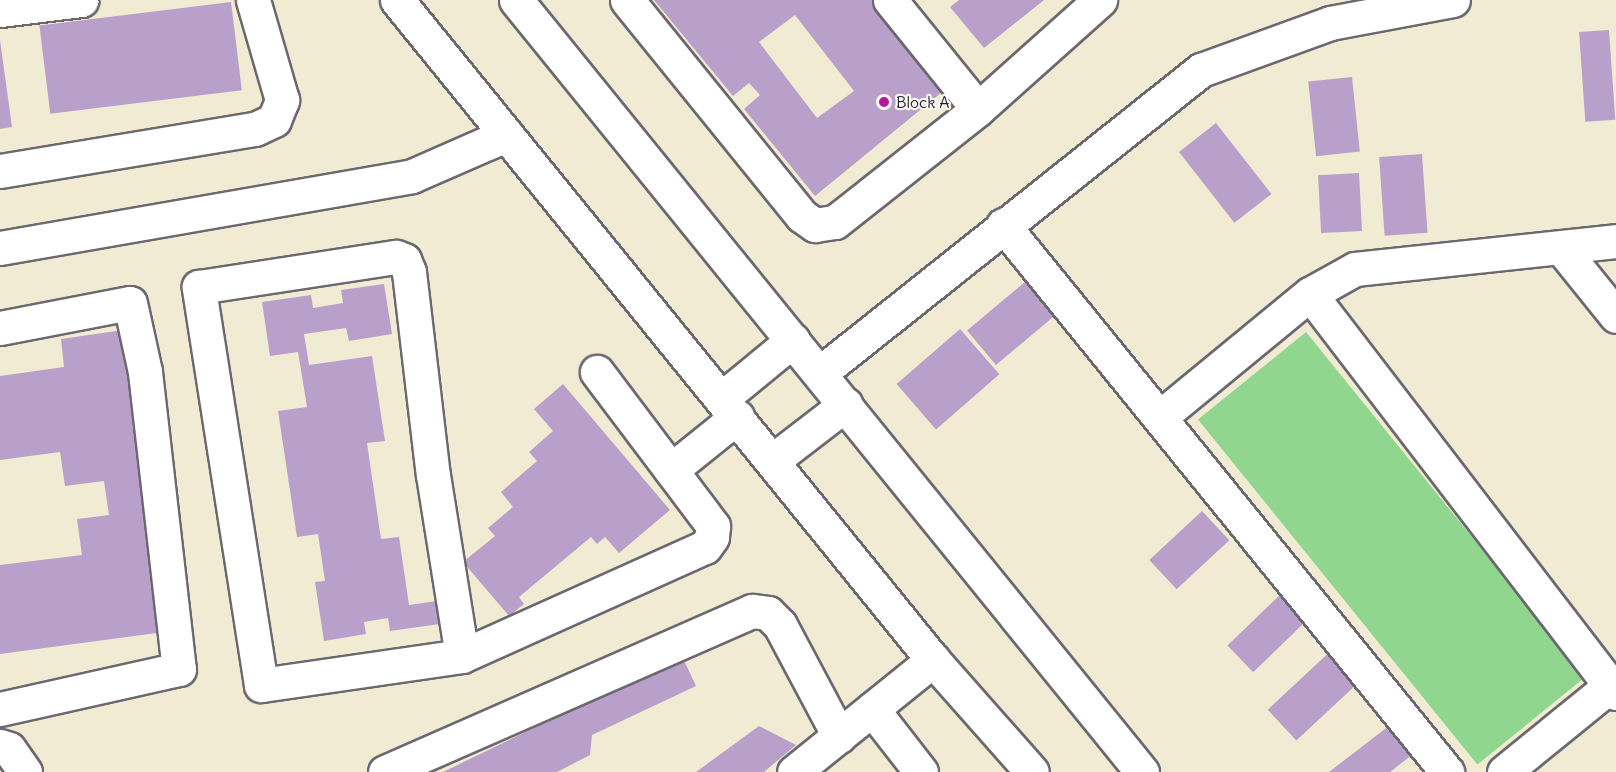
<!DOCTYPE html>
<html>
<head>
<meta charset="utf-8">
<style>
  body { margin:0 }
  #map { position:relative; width:1616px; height:772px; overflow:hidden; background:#f2ebd3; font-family:Delius,sans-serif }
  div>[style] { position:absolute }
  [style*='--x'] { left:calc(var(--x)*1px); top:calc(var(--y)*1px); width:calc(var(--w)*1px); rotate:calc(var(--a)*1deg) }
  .green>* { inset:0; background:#91d68f; transform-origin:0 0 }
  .building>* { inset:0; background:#b9a0ca; transform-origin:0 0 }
  .roads { filter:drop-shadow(2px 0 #6b6870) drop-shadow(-2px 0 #6b6870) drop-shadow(0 2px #6b6870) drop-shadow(0 -2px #6b6870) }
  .minor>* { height:33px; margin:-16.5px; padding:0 16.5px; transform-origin:16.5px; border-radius:16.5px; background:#fff }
  .tertiary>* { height:33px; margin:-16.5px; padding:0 16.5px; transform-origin:16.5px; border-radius:16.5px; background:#fff }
  .dots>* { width:16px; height:16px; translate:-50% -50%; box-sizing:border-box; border:3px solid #fbf7ec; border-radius:50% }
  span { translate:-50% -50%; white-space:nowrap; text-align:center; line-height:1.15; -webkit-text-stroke:4.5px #fbf7ec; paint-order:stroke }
  .poi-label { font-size:16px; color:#22223b }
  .left { translate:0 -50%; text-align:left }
</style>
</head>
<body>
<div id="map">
  <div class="green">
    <i style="left:1306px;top:332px;width:444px;height:139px;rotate:51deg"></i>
  </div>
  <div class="building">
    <i style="clip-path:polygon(evenodd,654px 0,875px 0,947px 88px,815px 196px,744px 109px,760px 95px,749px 83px,733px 96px,654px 0,795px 15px,854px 91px,817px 118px,759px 42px,795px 15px)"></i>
    <i style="clip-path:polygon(959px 0,1044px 0,984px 48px,950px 7px)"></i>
    <i style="left:231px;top:2px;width:89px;height:193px;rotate:83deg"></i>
    <i style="left:1609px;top:30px;width:90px;height:30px;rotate:86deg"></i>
    <i style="clip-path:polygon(0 40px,12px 127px,0 129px)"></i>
    <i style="left:1352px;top:77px;width:75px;height:44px;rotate:84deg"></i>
    <i style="left:1216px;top:123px;width:90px;height:47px;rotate:52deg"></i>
    <i style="left:1422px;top:154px;width:79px;height:43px;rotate:86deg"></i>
    <i style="left:1359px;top:173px;width:58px;height:41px;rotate:87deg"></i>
    <i style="left:1026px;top:281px;width:45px;height:77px;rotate:50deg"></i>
    <i style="clip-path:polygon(384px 284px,392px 334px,349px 341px,346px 328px,304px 334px,309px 365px,372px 356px,385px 441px,367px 443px,381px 539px,399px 537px,409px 605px,437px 601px,440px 624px,390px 631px,388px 618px,364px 622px,366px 634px,324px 641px,315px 582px,325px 581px,318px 534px,297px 537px,278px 411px,307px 407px,298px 352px,270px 356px,262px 302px,311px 295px,313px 308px,343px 303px,341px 290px)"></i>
    <i style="left:960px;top:329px;width:60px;height:84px;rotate:49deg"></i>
    <i style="clip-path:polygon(123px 330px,164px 632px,0 654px,0 565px,82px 555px,77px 519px,109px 515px,104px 481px,65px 486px,60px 452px,0 460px,0 376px,64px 367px,61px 339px)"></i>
    <i style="clip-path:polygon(563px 384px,670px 510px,619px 553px,605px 537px,597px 544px,591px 537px,519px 597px,524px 604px,509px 616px,463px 562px,495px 536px,488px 528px,513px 507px,501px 492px,537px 461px,529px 452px,553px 431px,534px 409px)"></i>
    <i style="left:1202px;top:511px;width:40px;height:72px;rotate:47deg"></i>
    <i style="left:1285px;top:590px;width:37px;height:80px;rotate:46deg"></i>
    <i style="left:1335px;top:647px;width:42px;height:92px;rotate:47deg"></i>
    <i style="clip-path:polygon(682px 656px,696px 686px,592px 735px,590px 755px,557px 772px,443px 772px)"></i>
    <i style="clip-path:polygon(1394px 722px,1417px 751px,1390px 772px,1329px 772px)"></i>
    <i style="clip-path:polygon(759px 726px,796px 745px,764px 772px,696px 772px)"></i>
  </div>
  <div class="roads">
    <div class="minor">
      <i style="--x:627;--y:0;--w:278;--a:51"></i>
      <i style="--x:802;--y:216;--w:16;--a:35"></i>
      <i style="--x:815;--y:225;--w:20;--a:-9"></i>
      <i style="--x:835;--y:222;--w:182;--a:-38.3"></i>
      <i style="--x:978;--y:109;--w:164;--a:-41.8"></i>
      <i style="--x:890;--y:0;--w:140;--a:51.1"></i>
      <i style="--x:0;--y:10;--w:82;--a:-7"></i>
      <i style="--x:0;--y:171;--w:258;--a:-9.4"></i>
      <i style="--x:255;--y:129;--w:21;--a:-25"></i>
      <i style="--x:274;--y:120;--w:22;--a:-68"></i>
      <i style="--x:282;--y:100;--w:104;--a:-106.2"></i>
      <i style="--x:1003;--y:225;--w:705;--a:50.93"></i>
      <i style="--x:0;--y:248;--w:418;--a:-9.9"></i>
      <i style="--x:412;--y:176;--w:103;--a:-23.6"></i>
      <i style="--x:1562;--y:249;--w:86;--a:51.1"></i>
      <i style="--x:396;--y:257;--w:9;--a:21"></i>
      <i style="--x:404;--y:260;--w:13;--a:67"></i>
      <i style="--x:409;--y:272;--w:204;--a:83.3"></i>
      <i style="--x:433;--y:475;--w:183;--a:80.9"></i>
      <i style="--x:462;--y:656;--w:203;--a:171.8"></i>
      <i style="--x:261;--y:685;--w:403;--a:-98.9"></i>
      <i style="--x:199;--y:287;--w:199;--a:-8.7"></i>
      <i style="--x:1310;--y:294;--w:503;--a:52.51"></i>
      <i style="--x:0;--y:328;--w:132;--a:-10.9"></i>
      <i style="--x:130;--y:303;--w:71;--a:77.7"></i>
      <i style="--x:145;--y:372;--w:299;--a:83.5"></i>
      <i style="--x:179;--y:669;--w:183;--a:167.4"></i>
      <i style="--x:820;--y:373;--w:487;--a:-38.5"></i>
      <i style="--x:1201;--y:70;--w:137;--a:-20"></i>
      <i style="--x:1330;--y:23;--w:125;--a:-10.6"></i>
      <i style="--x:1160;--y:417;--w:194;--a:-39.4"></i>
      <i style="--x:1310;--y:294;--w:51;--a:-29.1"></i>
      <i style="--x:1355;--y:269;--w:262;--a:-6.1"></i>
      <i style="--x:671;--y:470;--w:85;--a:-38.8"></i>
      <i style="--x:462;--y:656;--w:266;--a:-24.2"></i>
      <i style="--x:705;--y:547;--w:12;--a:-55"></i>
      <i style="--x:712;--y:537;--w:11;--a:-85"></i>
      <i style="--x:713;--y:526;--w:193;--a:-127"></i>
      <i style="--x:872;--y:709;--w:80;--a:52.1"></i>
      <i style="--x:0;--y:746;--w:9;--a:18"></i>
      <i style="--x:9;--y:749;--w:28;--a:55"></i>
      <i style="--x:385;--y:772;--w:401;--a:-23.7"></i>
      <i style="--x:752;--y:611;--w:16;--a:7"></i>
      <i style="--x:768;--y:613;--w:17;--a:45"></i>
      <i style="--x:780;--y:625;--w:126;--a:62"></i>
      <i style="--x:794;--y:772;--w:179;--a:-38.9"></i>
      <i style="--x:1504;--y:772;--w:144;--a:-39.1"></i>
    </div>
    <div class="tertiary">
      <i style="--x:397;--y:0;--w:850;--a:50.92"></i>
      <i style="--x:933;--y:660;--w:149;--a:48.5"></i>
      <i style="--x:516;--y:0;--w:994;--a:50.96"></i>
      <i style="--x:721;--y:399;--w:93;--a:-39.3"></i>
      <i style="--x:772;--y:461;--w:93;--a:-37.6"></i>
    </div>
  </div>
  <div class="dots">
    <i style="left:884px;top:102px;background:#b5179e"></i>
  </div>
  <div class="poi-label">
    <span class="left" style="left:896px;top:102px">Block A</span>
  </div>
</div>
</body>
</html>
